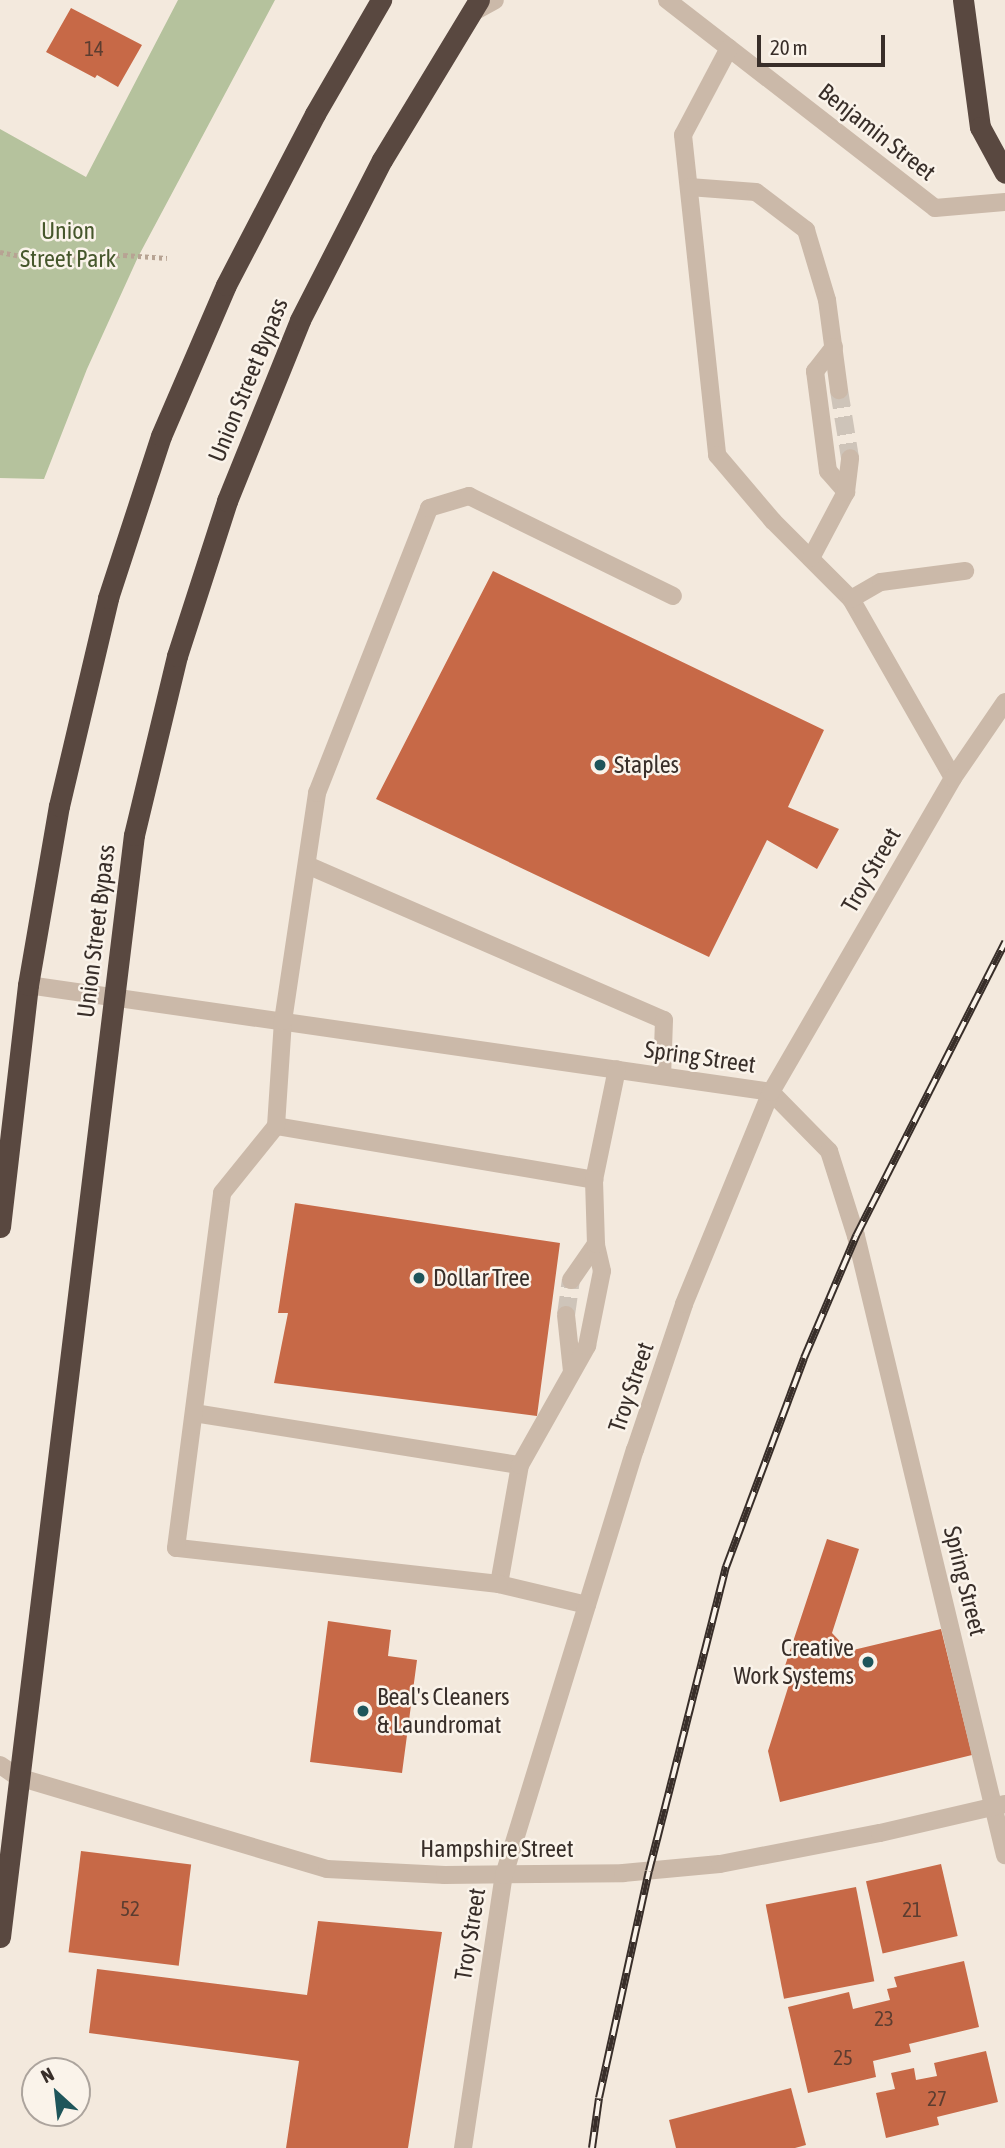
<!DOCTYPE html>
<html>
<head>
<meta charset="utf-8">
<style>
  body { margin:0 }
  #map { position:relative; width:1005px; height:2148px; overflow:hidden; background:#f3e9dd; font-family:"Asap Condensed",sans-serif }
  div>[style] { position:absolute }
  [style*='--x'] { left:calc(var(--x)*1px); top:calc(var(--y)*1px); width:calc(var(--w)*1px); rotate:calc(var(--a)*1deg) }
  .green>* { inset:0; background:#b5c29d }
  .building>* { inset:0; background:#c76947; transform-origin:0 0 }
  .minor-tunnel>* { height:18px; margin-top:-9px; transform-origin:0; background:repeating-linear-gradient(90deg,#cec4b9 0 18px,transparent 0 27px) }
  .path>* { height:4.5px; margin-top:-2.25px; transform-origin:0; background:repeating-linear-gradient(90deg,#b7a393 0 3.5px,transparent 0 7px) }
  .minor>* { height:18px; margin:-9px; padding:0 9px; transform-origin:9px; border-radius:9px; background:#cbb9a9 }
  .highway>* { height:21px; margin:-10.5px; padding:0 10.5px; transform-origin:10.5px; border-radius:10.5px; background:#594840 }
  .rail>* { height:8px; margin-top:-4px; transform-origin:0; background:repeating-linear-gradient(90deg,#faf3ea 0 16px,#382e29 0 32px); box-sizing:border-box; border-block:2px solid #382e29 }
  .dots>* { width:19px; height:19px; translate:-50% -50%; box-sizing:border-box; border:4px solid #faf3ea; border-radius:50% }
  span { translate:-50% -50%; white-space:nowrap; text-align:center; line-height:1.15; -webkit-text-stroke:5px #faf3ea; paint-order:stroke }
  .number-label { font-size:21px; color:#5c3d30 }
  .number-label span { -webkit-text-stroke-width:0 }
  .street-label { font-size:24px; color:#382e29 }
  .park-label { font-size:24px; color:#46572c }
  .poi-label { font-size:24px; color:#382e29 }
  .left { translate:0 -50%; text-align:left }
  .right { translate:-100% -50%; text-align:right }
  .north { position:absolute; left:21px; top:2057px; width:70px; height:70px; box-sizing:border-box; background:#faf3ea; border:2px solid #aca49d; border-radius:50%; rotate:333deg; font-size:19px; font-weight:700; line-height:28px; text-align:center; color:#382e29 }
  .north::after { content:''; display:block; margin:auto; width:24px; height:32px; background:#1e555a; clip-path:polygon(50% 0,100% 100%,50% 72%,0 100%) }
  .scale { position:absolute; left:757px; top:35px; width:128px; height:32px; box-sizing:border-box; border:4px solid #382e29; border-top:0; padding-left:9px; font-size:21px; line-height:24px; white-space:nowrap; color:#382e29; -webkit-text-stroke:5px #faf3ea; paint-order:stroke }
</style>
</head>
<body>
<div id="map">
  <div class="green">
    <i style="clip-path:polygon(178px 0,275px 0,138px 257px,87px 369px,44px 479px,0 478px,0 129px,86px 177px)"></i>
  </div>
  <div class="building">
    <i style="clip-path:polygon(71px 8px,142px 45px,118px 87px,97px 75px,95px 78px,46px 52px)"></i>
    <i style="clip-path:polygon(493px 571px,824px 730px,788px 807px,839px 829px,817px 869px,767px 840px,709px 957px,376px 799px)"></i>
    <i style="clip-path:polygon(295px 1203px,560px 1243px,537px 1416px,274px 1383px,288px 1313px,278px 1313px)"></i>
    <i style="clip-path:polygon(827px 1539px,859px 1549px,832px 1633px,849px 1651px,941px 1629px,972px 1755px,780px 1802px,768px 1751px,792px 1675px,783px 1672px)"></i>
    <i style="clip-path:polygon(328px 1621px,391px 1630px,388px 1656px,417px 1660px,402px 1773px,310px 1762px)"></i>
    <i style="left:81px;top:1851px;width:111px;height:102px;rotate:7deg"></i>
    <i style="left:941px;top:1864px;width:74px;height:77px;rotate:77deg"></i>
    <i style="left:856px;top:1887px;width:96px;height:92px;rotate:79deg"></i>
    <i style="clip-path:polygon(318px 1921px,442px 1932px,408px 2148px,286px 2148px,299px 2061px,89px 2033px,97px 1969px,307px 1995px)"></i>
    <i style="clip-path:polygon(964px 1961px,979px 2027px,909px 2044px,911px 2052px,873px 2061px,876px 2077px,808px 2093px,788px 2007px,849px 1992px,853px 2009px,890px 2000px,887px 1989px,897px 1987px,894px 1977px)"></i>
    <i style="clip-path:polygon(986px 2051px,998px 2102px,937px 2117px,939px 2125px,886px 2138px,876px 2093px,895px 2089px,891px 2073px,914px 2068px,916px 2080px,937px 2076px,934px 2063px)"></i>
    <i style="clip-path:polygon(791px 2088px,806px 2145px,795px 2148px,676px 2148px,669px 2120px)"></i>
  </div>
  <div class="minor-tunnel">
    <i style="--x:839;--y:390;--w:69;--a:80.8"></i>
    <i style="--x:566;--y:1315;--w:35;--a:-82"></i>
  </div>
  <div class="path">
    <i style="--x:0;--y:252;--w:33;--a:11"></i>
    <i style="--x:32;--y:258;--w:92;--a:-1.9"></i>
    <i style="--x:124;--y:255;--w:43;--a:4"></i>
  </div>
  <div class="minor">
    <i style="--x:667;--y:0;--w:339;--a:37.8"></i>
    <i style="--x:935;--y:208;--w:70;--a:-4.9"></i>
    <i style="--x:472;--y:13;--w:26;--a:-29"></i>
    <i style="--x:729;--y:48;--w:98;--a:117.9"></i>
    <i style="--x:683;--y:135;--w:322;--a:83.9"></i>
    <i style="--x:717;--y:455;--w:87;--a:49.7"></i>
    <i style="--x:773;--y:521;--w:110;--a:45"></i>
    <i style="--x:851;--y:599;--w:206;--a:60.3"></i>
    <i style="--x:689;--y:187;--w:67;--a:4.3"></i>
    <i style="--x:756;--y:192;--w:63;--a:37.2"></i>
    <i style="--x:806;--y:230;--w:73;--a:73.3"></i>
    <i style="--x:827;--y:300;--w:91;--a:82.4"></i>
    <i style="--x:834;--y:347;--w:31;--a:128"></i>
    <i style="--x:815;--y:371;--w:101;--a:82.6"></i>
    <i style="--x:828;--y:471;--w:28;--a:49"></i>
    <i style="--x:811;--y:558;--w:75;--a:-62.1"></i>
    <i style="--x:846;--y:492;--w:34;--a:-83"></i>
    <i style="--x:851;--y:599;--w:34;--a:-30"></i>
    <i style="--x:881;--y:582;--w:85;--a:-7.5"></i>
    <i style="--x:307;--y:865;--w:389;--a:23.5"></i>
    <i style="--x:664;--y:1020;--w:56;--a:92"></i>
    <i style="--x:28;--y:985;--w:751;--a:8.19"></i>
    <i style="--x:771;--y:1092;--w:83;--a:45.5"></i>
    <i style="--x:829;--y:1151;--w:89;--a:72.4"></i>
    <i style="--x:856;--y:1236;--w:637;--a:76.47"></i>
    <i style="--x:276;--y:1126;--w:323;--a:9.6"></i>
    <i style="--x:594;--y:1180;--w:113;--a:-78.3"></i>
    <i style="--x:571;--y:1280;--w:44;--a:-55.2"></i>
    <i style="--x:566;--y:1315;--w:56;--a:83.9"></i>
    <i style="--x:194;--y:1413;--w:330;--a:9.1"></i>
    <i style="--x:520;--y:1465;--w:121;--a:100"></i>
    <i style="--x:520;--y:1465;--w:137;--a:-60.6"></i>
    <i style="--x:587;--y:1346;--w:76;--a:-78.7"></i>
    <i style="--x:602;--y:1271;--w:28;--a:-103"></i>
    <i style="--x:596;--y:1244;--w:64;--a:-91.8"></i>
    <i style="--x:587;--y:1605;--w:90;--a:-166.6"></i>
    <i style="--x:499;--y:1584;--w:325;--a:-173.6"></i>
    <i style="--x:176;--y:1548;--w:358;--a:-82.6"></i>
    <i style="--x:222;--y:1193;--w:86;--a:-51.1"></i>
    <i style="--x:276;--y:1126;--w:105;--a:-86.2"></i>
    <i style="--x:283;--y:1021;--w:231;--a:-81.5"></i>
    <i style="--x:317;--y:793;--w:306;--a:-68.5"></i>
    <i style="--x:429;--y:508;--w:42;--a:-16.7"></i>
    <i style="--x:469;--y:496;--w:227;--a:26.1"></i>
    <i style="--x:0;--y:1765;--w:22;--a:34"></i>
    <i style="--x:18;--y:1777;--w:322;--a:16.6"></i>
    <i style="--x:327;--y:1869;--w:118;--a:2.9"></i>
    <i style="--x:445;--y:1875;--w:178;--a:-0.6"></i>
    <i style="--x:623;--y:1873;--w:97;--a:-5.3"></i>
    <i style="--x:720;--y:1864;--w:163;--a:-11"></i>
    <i style="--x:880;--y:1833;--w:128;--a:-13.1"></i>
    <i style="--x:463;--y:2148;--w:276;--a:-81.5"></i>
    <i style="--x:504;--y:1875;--w:445;--a:-72.9"></i>
    <i style="--x:635;--y:1450;--w:154;--a:-71.4"></i>
    <i style="--x:684;--y:1304;--w:229;--a:-67.7"></i>
    <i style="--x:771;--y:1092;--w:363;--a:-59.9"></i>
    <i style="--x:953;--y:778;--w:92;--a:-55.6"></i>
  </div>
  <div class="highway">
    <i style="--x:963;--y:0;--w:128;--a:82.4"></i>
    <i style="--x:980;--y:127;--w:52;--a:61.5"></i>
    <i style="--x:0;--y:1227;--w:244;--a:-83.4"></i>
    <i style="--x:28;--y:985;--w:182;--a:-80.2"></i>
    <i style="--x:59;--y:806;--w:214;--a:-76.7"></i>
    <i style="--x:108;--y:598;--w:170;--a:-71.9"></i>
    <i style="--x:161;--y:436;--w:164;--a:-66.7"></i>
    <i style="--x:226;--y:285;--w:193;--a:-62.5"></i>
    <i style="--x:315;--y:114;--w:132;--a:-59.9"></i>
    <i style="--x:0;--y:1937;--w:1110;--a:-83.07"></i>
    <i style="--x:134;--y:835;--w:184;--a:-76.5"></i>
    <i style="--x:177;--y:656;--w:163;--a:-72.1"></i>
    <i style="--x:227;--y:501;--w:195;--a:-68"></i>
    <i style="--x:300;--y:320;--w:180;--a:-62.9"></i>
    <i style="--x:382;--y:160;--w:187;--a:-58.8"></i>
  </div>
  <div class="rail">
    <i style="--x:592;--y:2148;--w:50;--a:-82"></i>
    <i style="--x:599;--y:2098;--w:232;--a:-77.6"></i>
    <i style="--x:649;--y:1871;--w:314;--a:-75.8"></i>
    <i style="--x:726;--y:1567;--w:223;--a:-69.5"></i>
    <i style="--x:804;--y:1358;--w:133;--a:-66.9"></i>
    <i style="--x:856;--y:1236;--w:330;--a:-63.1"></i>
  </div>
  <div class="dots">
    <i style="left:600px;top:765px;background:#1e555a"></i>
    <i style="left:419px;top:1278px;background:#1e555a"></i>
    <i style="left:868px;top:1662px;background:#1e555a"></i>
    <i style="left:363px;top:1711px;background:#1e555a"></i>
  </div>
  <div class="number-label">
    <span style="left:94px;top:48px">14</span>
    <span style="left:130px;top:1908px">52</span>
    <span style="left:912px;top:1909px">21</span>
    <span style="left:884px;top:2018px">23</span>
    <span style="left:843px;top:2057px">25</span>
    <span style="left:937px;top:2098px">27</span>
  </div>
  <div class="street-label">
    <span style="left:877px;top:132px;rotate:38deg">Benjamin Street</span>
    <span style="left:248px;top:380px;rotate:-68deg">Union Street Bypass</span>
    <span style="left:871px;top:870px;rotate:-60deg">Troy Street</span>
    <span style="left:96px;top:931px;rotate:-83deg">Union Street Bypass</span>
    <span style="left:700px;top:1057px;rotate:8deg">Spring Street</span>
    <span style="left:631px;top:1387px;rotate:-71deg">Troy Street</span>
    <span style="left:965px;top:1581px;rotate:76deg">Spring Street</span>
    <span style="left:497px;top:1849px">Hampshire Street</span>
    <span style="left:470px;top:1934px;rotate:-81deg">Troy Street</span>
  </div>
  <div class="park-label">
    <span style="left:68px;top:245px">Union<br>Street Park</span>
  </div>
  <div class="poi-label">
    <span class="left" style="left:614px;top:765px">Staples</span>
    <span class="left" style="left:433px;top:1278px">Dollar Tree</span>
    <span class="right" style="left:854px;top:1662px">Creative<br>Work Systems</span>
    <span class="left" style="left:377px;top:1711px">Beal's Cleaners<br>&amp; Laundromat</span>
  </div>
  <div class="north">N</div>
  <div class="scale">20 m</div>
</div>
</body>
</html>
